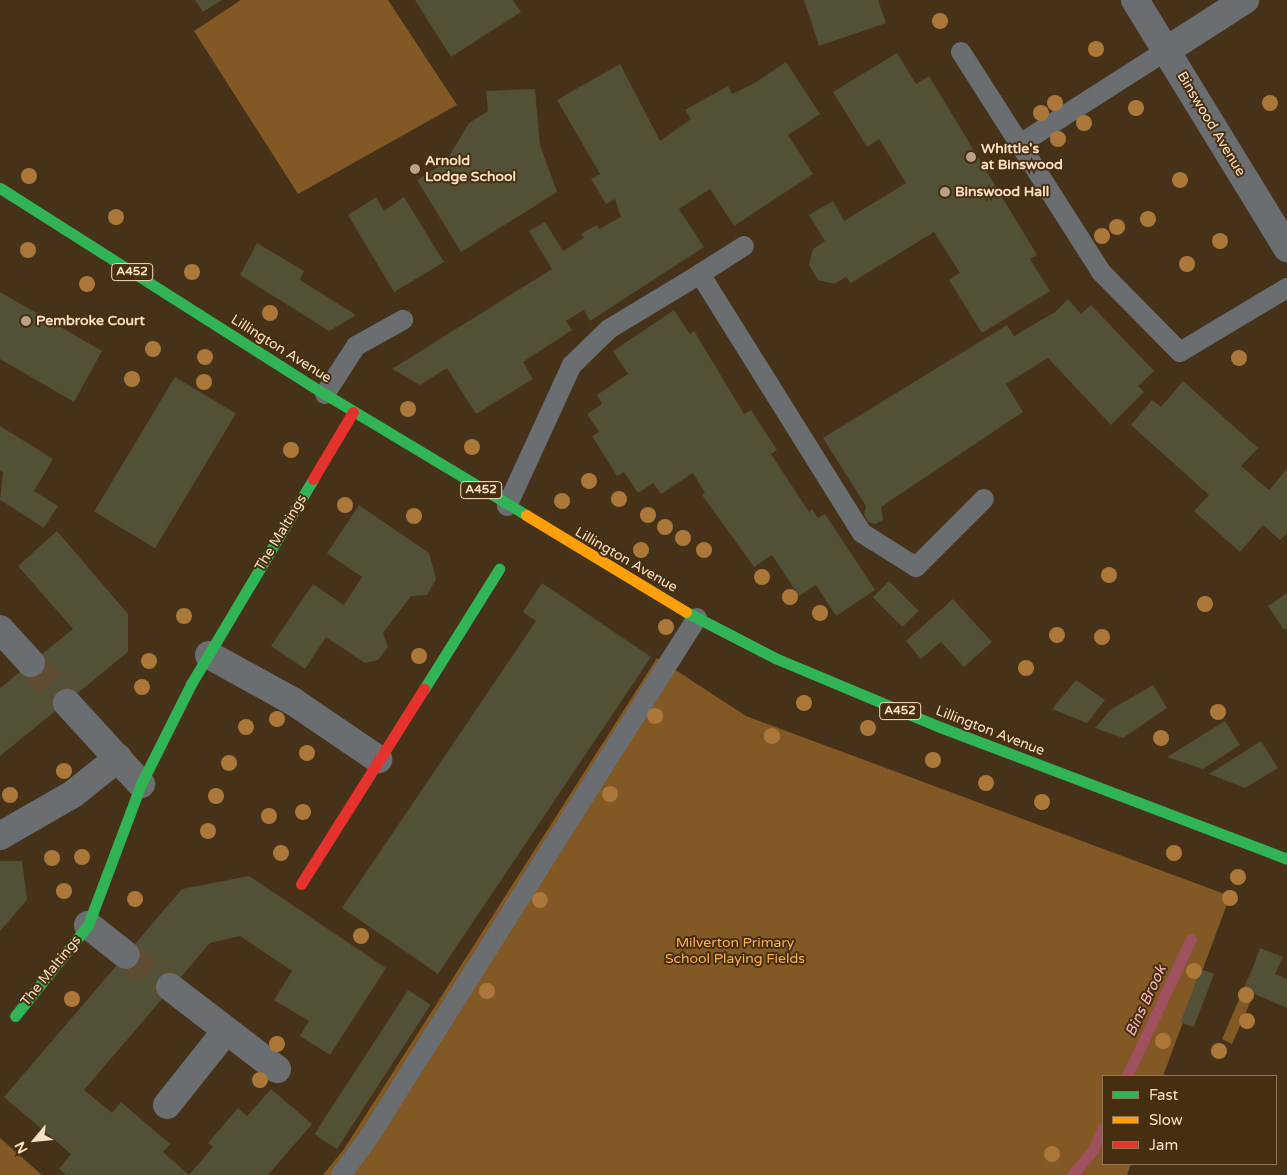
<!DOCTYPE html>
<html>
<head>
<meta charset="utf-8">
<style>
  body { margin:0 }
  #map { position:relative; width:1287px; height:1175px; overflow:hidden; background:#453219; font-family:"Varela Round",sans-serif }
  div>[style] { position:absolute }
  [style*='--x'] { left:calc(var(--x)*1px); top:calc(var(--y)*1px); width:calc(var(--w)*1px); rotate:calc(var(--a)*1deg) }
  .green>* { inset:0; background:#825825 }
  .stream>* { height:11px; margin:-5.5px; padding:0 5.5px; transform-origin:5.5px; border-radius:5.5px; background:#9f515e }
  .building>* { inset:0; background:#525036; transform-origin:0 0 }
  .street-tunnel>* { height:28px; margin-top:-14px; transform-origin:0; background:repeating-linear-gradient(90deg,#604c32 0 28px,transparent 0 42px) }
  .lane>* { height:20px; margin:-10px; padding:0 10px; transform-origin:10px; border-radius:10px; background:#6a6e71 }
  .street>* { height:28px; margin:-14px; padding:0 14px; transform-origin:14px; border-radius:14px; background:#6a6e71 }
  .fast>* { height:11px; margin:-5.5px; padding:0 5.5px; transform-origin:5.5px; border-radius:5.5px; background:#30b455 }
  .slow>* { height:11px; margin:-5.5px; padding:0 5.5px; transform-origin:5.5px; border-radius:5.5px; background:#ff9f0a }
  .jam>* { height:11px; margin:-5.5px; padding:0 5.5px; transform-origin:5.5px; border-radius:5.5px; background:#e5322d }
  .trees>* { width:16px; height:16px; margin:-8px; border-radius:50%; background:#ab7839 }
  .dots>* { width:14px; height:14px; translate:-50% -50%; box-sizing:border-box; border:2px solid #462e10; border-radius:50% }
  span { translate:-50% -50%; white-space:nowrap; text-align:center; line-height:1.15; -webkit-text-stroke:4px #462e10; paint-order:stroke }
  .shield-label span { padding:1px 4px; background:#462e10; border:1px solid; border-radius:4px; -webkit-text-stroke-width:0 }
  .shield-label { font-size:12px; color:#f9dfc3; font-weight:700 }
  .street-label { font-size:14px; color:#f9dfc3 }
  .poi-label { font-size:14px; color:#f9dfc3; font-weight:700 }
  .left { translate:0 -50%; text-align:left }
  .park-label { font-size:14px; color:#feb154 }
  .water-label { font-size:15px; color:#fcb5c0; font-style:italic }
  .legend { position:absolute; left:1102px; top:1075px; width:175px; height:90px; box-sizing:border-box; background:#462e10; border:1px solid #8e7558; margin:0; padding:6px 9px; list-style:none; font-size:15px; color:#f9dfc3 }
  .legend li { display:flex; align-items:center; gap:10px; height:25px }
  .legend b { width:25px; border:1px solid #8e7558 }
  .north { position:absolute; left:10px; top:1115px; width:50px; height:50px; -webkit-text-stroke:4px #462e10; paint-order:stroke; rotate:242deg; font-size:14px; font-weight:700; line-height:20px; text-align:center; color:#f9dfc3 }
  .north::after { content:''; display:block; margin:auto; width:18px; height:22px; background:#f9dfc3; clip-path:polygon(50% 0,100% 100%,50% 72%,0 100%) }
</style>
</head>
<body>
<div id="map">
  <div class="green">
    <i style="clip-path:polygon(241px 0,388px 0,457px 105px,298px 194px,194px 31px)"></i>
    <i style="clip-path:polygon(657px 658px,746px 716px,1230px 896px,1163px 1076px,1103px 1076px,1103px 1164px,1131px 1164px,1127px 1175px,323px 1175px,344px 1149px)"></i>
    <i style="clip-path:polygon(1254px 965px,1245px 989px,1254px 994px,1232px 1044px,1222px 1039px)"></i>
    <i style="clip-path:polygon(0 1138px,42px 1175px,0 1175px)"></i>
  </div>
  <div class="stream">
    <i style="--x:1127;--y:1076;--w:151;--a:-65"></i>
    <i style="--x:1072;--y:1175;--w:33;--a:-50"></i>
    <i style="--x:1093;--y:1150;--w:24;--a:-66"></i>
  </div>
  <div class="building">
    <i style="clip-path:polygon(195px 0,222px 0,203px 12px)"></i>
    <i style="clip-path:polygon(415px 0,513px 0,521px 12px,451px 57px)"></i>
    <i style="clip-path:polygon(804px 0,878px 0,886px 23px,819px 46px)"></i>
    <i style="clip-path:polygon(897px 53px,916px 84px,929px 76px,1037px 255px,1030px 259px,1050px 291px,982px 333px,949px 280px,960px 273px,934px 232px,851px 283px,846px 277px,834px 284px,818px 280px,809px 265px,813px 249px,825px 241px,809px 215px,833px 201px,844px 221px,906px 183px,879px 139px,867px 147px,833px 92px)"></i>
    <i style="clip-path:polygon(786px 62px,820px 114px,788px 135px,813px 174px,734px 226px,710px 189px,679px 209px,704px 247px,590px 321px,584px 310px,566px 321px,572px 330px,523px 362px,533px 379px,476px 414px,447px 368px,420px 385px,392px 369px,552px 269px,529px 231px,545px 222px,563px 251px,584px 238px,581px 234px,597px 225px,599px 229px,621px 217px,615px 199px,606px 204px,591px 179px,600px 174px,557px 100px,620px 64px,660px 141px,691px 119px,685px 110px,728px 86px,732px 94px,753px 84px)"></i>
    <i style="clip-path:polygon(535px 89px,540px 145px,557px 192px,461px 252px,417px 180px,445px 163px,469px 123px,488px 111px,486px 91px)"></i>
    <i style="clip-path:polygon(376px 197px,384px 211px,404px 197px,444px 262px,394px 292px,348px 215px)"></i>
    <i style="clip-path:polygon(257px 243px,304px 271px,300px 280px,356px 315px,329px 331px,240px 275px)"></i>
    <i style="clip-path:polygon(0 292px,102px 351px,74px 402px,0 359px)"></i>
    <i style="clip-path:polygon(1068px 299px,1081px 314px,1091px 305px,1154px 371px,1138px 386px,1144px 392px,1111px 425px,1048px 358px,1006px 384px,1023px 412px,881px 507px,883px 520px,875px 524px,868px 522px,864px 515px,866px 506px,823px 438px,1007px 325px,1014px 336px,1055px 312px)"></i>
    <i style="clip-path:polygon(674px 310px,690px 334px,694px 331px,744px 414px,751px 410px,777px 450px,771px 454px,809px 512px,812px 509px,818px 518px,825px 514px,875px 590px,836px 616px,816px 585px,799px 596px,772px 555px,754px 567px,702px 495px,705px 493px,693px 473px,661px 494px,653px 483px,638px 493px,624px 472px,617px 476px,592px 436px,599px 432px,587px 414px,602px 404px,597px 395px,628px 374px,613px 351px)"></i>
    <i style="left:175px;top:377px;width:71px;height:157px;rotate:31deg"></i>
    <i style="clip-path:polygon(1183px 381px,1258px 448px,1241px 466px,1263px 485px,1269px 490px,1287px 469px,1287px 533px,1280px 540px,1263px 525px,1240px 552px,1194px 511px,1209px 495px,1131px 425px,1152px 400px,1161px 407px)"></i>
    <i style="clip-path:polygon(0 426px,53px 459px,34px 491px,58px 506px,44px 528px,0 500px,3px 472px,0 470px)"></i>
    <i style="clip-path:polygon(359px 505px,429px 553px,436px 579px,427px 595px,411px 596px,383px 633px,388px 647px,378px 660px,365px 663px,326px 637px,305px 669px,271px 646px,313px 584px,344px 605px,362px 577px,327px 553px)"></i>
    <i style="clip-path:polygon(57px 531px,128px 614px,128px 652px,0 756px,0 688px,73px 629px,18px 566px)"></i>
    <i style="left:889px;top:581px;width:42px;height:23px;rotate:45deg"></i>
    <i style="clip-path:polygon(542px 583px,651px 657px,438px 974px,342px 908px,536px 621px,523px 612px)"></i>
    <i style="clip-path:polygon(1287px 593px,1287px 628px,1284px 630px,1268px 606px)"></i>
    <i style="clip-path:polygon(953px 599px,992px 642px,964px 667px,941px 642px,921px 659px,906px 641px)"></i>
    <i style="clip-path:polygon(1076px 680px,1105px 700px,1087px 723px,1052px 709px)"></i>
    <i style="clip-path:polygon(1153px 685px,1167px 708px,1123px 738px,1095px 728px,1110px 710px)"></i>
    <i style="clip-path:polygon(1225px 721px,1240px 745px,1203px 769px,1167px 757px)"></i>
    <i style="clip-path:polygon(1261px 741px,1278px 768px,1245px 788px,1209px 774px)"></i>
    <i style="clip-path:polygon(0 861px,22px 861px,27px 900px,0 931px)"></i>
    <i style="clip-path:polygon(249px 876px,386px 968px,330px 1055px,300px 1036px,309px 1021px,274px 1000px,292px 971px,240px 936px,210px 943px,84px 1090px,112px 1113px,121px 1102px,170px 1144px,163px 1152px,189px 1175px,213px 1147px,208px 1143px,238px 1108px,247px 1116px,271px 1089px,312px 1124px,268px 1175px,66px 1175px,59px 1169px,71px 1154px,4px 1097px,182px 889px)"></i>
    <i style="clip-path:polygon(1260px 948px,1283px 957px,1275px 974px,1287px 979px,1287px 1008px,1245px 990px)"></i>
    <i style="left:1201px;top:969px;width:14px;height:57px;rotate:21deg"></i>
    <i style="left:408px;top:990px;width:27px;height:172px;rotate:33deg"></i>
  </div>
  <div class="street-tunnel">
    <i style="--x:31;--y:663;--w:54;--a:48"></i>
    <i style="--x:126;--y:955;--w:54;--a:36"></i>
  </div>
  <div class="lane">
    <i style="--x:961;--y:52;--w:261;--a:57.5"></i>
    <i style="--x:1101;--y:272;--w:112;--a:45.4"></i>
    <i style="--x:1180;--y:352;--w:125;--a:-30.9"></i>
    <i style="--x:1020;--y:144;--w:174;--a:-32.6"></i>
    <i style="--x:700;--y:274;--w:52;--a:-32.5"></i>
    <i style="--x:325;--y:394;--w:57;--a:-57.1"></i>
    <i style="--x:356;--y:346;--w:54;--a:-29"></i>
    <i style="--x:507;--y:506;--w:155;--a:-65.3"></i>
    <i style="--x:572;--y:365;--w:52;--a:-44.2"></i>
    <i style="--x:609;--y:329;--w:106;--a:-31.1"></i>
    <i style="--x:700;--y:274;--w:305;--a:58"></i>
    <i style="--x:862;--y:533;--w:64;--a:32.2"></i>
    <i style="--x:916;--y:567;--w:96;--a:-45"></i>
    <i style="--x:341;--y:1175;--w:47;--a:-53.6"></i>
    <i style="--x:369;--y:1137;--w:614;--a:-57.71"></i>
  </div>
  <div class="street">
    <i style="--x:1135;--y:0;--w:291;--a:58.5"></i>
    <i style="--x:1167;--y:50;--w:93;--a:-32.7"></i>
    <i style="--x:0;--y:629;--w:46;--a:47.6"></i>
    <i style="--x:209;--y:655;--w:97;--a:28.9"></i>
    <i style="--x:294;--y:702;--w:102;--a:34.2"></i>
    <i style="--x:67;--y:703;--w:110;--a:47.6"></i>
    <i style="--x:0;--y:836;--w:84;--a:-29.9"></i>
    <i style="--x:73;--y:794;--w:58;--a:-38.7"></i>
    <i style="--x:88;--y:925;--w:48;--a:38.3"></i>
    <i style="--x:170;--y:987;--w:135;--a:37.5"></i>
    <i style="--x:167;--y:1105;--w:93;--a:-51.5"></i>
  </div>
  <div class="fast">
    <i style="--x:0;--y:188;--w:385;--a:32.4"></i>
    <i style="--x:325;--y:394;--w:235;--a:31"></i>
    <i style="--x:686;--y:612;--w:100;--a:27.3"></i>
    <i style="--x:775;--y:658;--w:179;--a:22.7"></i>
    <i style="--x:940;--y:727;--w:371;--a:20.8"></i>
    <i style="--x:424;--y:689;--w:142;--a:-58"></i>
    <i style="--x:15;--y:1016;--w:117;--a:-51.3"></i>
    <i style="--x:88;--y:925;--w:151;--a:-69.4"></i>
    <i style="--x:141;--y:784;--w:112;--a:-63.4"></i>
    <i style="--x:191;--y:684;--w:239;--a:-59.2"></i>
  </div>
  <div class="slow">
    <i style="--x:526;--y:515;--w:187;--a:31.2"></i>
  </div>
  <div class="jam">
    <i style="--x:313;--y:479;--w:78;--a:-59.2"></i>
    <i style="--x:301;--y:884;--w:231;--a:-57.8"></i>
  </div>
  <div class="trees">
    <i style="left:940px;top:21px"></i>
    <i style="left:1096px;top:49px"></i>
    <i style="left:1055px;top:103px"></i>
    <i style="left:1270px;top:103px"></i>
    <i style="left:1136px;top:108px"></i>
    <i style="left:1041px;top:113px"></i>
    <i style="left:1084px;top:123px"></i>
    <i style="left:1058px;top:139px"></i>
    <i style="left:29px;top:176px"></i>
    <i style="left:1180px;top:180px"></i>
    <i style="left:116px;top:217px"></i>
    <i style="left:1148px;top:219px"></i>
    <i style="left:1117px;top:227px"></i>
    <i style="left:1102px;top:236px"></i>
    <i style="left:1220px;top:241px"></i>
    <i style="left:28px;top:250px"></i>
    <i style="left:1187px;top:264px"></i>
    <i style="left:192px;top:272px"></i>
    <i style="left:87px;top:284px"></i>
    <i style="left:270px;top:313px"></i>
    <i style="left:153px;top:349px"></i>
    <i style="left:205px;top:357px"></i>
    <i style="left:1239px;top:358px"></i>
    <i style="left:132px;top:379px"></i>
    <i style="left:204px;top:382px"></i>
    <i style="left:408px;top:409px"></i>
    <i style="left:472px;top:447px"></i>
    <i style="left:291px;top:450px"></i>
    <i style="left:589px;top:481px"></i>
    <i style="left:619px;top:499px"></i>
    <i style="left:562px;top:501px"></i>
    <i style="left:345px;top:505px"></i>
    <i style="left:648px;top:515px"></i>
    <i style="left:414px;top:516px"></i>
    <i style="left:665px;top:527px"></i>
    <i style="left:683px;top:538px"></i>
    <i style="left:641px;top:550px"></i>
    <i style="left:704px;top:550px"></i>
    <i style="left:1109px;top:575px"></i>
    <i style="left:762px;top:577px"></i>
    <i style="left:790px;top:597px"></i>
    <i style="left:1205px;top:604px"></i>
    <i style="left:820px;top:613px"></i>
    <i style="left:184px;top:616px"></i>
    <i style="left:666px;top:627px"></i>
    <i style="left:1057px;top:635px"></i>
    <i style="left:1102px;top:637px"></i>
    <i style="left:419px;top:656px"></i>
    <i style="left:149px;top:661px"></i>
    <i style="left:1026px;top:668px"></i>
    <i style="left:142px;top:687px"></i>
    <i style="left:804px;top:703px"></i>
    <i style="left:1218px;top:712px"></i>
    <i style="left:655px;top:716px"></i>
    <i style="left:277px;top:719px"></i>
    <i style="left:246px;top:727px"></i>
    <i style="left:868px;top:728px"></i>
    <i style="left:772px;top:736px"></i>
    <i style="left:1161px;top:738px"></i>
    <i style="left:307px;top:753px"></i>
    <i style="left:933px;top:760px"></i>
    <i style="left:229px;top:763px"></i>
    <i style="left:64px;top:771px"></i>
    <i style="left:986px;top:783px"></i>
    <i style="left:610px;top:794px"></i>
    <i style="left:10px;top:795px"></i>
    <i style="left:216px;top:796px"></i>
    <i style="left:1042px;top:802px"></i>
    <i style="left:303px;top:812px"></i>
    <i style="left:269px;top:816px"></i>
    <i style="left:208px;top:831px"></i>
    <i style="left:281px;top:853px"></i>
    <i style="left:1174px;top:853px"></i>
    <i style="left:82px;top:857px"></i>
    <i style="left:52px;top:858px"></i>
    <i style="left:1238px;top:877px"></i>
    <i style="left:64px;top:891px"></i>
    <i style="left:1230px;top:898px"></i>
    <i style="left:135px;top:899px"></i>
    <i style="left:540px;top:900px"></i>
    <i style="left:361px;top:936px"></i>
    <i style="left:1194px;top:971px"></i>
    <i style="left:487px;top:991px"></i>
    <i style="left:1246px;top:995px"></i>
    <i style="left:72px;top:999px"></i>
    <i style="left:1247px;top:1021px"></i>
    <i style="left:1163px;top:1041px"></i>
    <i style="left:277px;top:1044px"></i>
    <i style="left:1219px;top:1051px"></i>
    <i style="left:260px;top:1080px"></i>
    <i style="left:1052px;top:1154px"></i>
  </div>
  <div class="dots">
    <i style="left:971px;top:157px;background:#baa288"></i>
    <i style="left:415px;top:169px;background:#baa288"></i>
    <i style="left:945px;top:192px;background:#baa288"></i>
    <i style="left:26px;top:321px;background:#baa288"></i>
  </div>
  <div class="shield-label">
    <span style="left:132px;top:272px">A452</span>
    <span style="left:481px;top:490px">A452</span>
    <span style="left:900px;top:711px">A452</span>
  </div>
  <div class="street-label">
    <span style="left:1211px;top:124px;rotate:59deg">Binswood Avenue</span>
    <span style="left:281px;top:349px;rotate:32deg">Lillington Avenue</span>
    <span style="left:281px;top:533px;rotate:-59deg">The Maltings</span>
    <span style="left:626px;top:560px;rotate:30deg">Lillington Avenue</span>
    <span style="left:990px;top:731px;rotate:21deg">Lillington Avenue</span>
    <span style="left:51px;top:971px;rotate:-51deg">The Maltings</span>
  </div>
  <div class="poi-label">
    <span class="left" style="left:981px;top:157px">Whittle's<br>at Binswood</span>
    <span class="left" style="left:425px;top:169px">Arnold<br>Lodge School</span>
    <span class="left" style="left:955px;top:192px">Binswood Hall</span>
    <span class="left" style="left:36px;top:321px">Pembroke Court</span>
  </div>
  <div class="park-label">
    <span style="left:735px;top:951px">Milverton Primary<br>School Playing Fields</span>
  </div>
  <div class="water-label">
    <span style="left:1146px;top:1001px;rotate:-65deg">Bins Brook</span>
  </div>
  <ul class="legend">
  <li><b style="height:6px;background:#30b455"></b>Fast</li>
  <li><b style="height:6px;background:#ff9f0a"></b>Slow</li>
  <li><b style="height:6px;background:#e5322d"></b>Jam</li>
  </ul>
  <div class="north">N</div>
</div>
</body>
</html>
